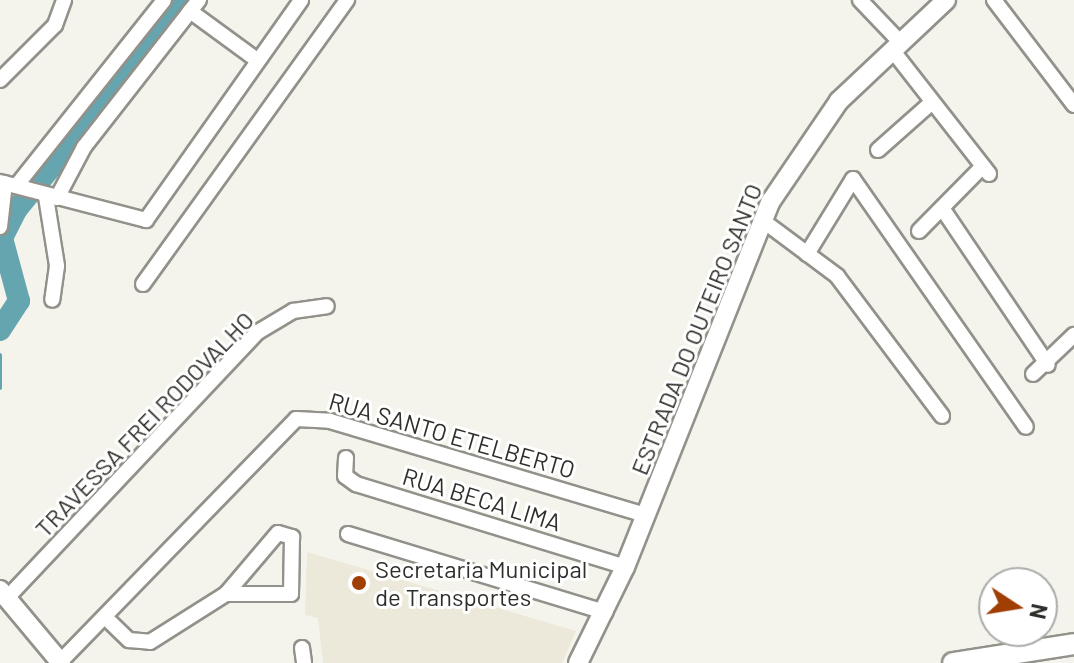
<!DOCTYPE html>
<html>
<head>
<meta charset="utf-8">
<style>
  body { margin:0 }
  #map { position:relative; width:1074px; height:663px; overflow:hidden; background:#f5f4ec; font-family:Barlow,sans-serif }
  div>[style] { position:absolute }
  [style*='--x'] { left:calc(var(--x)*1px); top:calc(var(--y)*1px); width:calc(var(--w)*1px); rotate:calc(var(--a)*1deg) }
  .built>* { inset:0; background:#ece9da }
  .stream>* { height:4px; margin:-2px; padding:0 2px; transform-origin:2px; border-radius:2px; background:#65a5b0 }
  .river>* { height:22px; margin:-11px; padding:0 11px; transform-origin:11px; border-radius:11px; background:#65a5b0 }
  .roads { filter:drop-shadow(2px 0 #92918a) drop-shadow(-2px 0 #92918a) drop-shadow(0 2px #92918a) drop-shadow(0 -2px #92918a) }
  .minor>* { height:14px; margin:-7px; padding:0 7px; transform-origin:7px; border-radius:7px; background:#fff }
  .tertiary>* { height:18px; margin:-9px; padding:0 9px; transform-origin:9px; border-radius:9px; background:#fff }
  .secondary>* { height:20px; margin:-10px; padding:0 10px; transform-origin:10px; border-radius:10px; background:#fff }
  .dots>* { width:22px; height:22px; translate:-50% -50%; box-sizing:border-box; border:4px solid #fff; border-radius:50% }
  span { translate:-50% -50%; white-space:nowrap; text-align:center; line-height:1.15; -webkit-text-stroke:6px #fff; paint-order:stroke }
  .street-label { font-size:24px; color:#2e2e2b }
  .poi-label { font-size:24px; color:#2e2e2b }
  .left { translate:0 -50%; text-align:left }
  .north { position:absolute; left:978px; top:567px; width:80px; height:80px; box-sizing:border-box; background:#fff; border:2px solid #ababaa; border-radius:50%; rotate:102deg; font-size:22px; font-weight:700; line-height:32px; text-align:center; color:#2e2e2b }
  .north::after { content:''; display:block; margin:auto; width:28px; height:36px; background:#a13e03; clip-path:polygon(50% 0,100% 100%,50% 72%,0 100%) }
</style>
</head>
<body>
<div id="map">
  <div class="built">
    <i style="clip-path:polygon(307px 552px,576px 631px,562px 663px,323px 663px,318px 618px,305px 615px)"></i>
  </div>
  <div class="stream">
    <i style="--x:0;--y:355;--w:33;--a:90"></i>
  </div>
  <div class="river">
    <i style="--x:0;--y:330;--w:35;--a:-57"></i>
    <i style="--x:19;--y:301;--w:65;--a:-105.1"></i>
    <i style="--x:2;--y:238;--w:31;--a:-63"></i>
    <i style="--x:16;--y:210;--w:271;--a:-50.8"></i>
  </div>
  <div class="roads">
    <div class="minor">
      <i style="--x:860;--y:0;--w:59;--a:46.4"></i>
      <i style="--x:994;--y:0;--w:132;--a:52.7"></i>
      <i style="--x:190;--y:11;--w:83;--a:36.2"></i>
      <i style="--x:893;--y:51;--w:156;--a:52"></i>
      <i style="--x:0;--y:80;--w:78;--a:-45"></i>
      <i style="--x:55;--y:25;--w:27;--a:-70"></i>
      <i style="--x:878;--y:150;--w:72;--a:-41.6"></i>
      <i style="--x:0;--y:182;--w:151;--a:14.6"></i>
      <i style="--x:146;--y:220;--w:269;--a:-54.8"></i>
      <i style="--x:17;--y:185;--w:236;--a:-51.5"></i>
      <i style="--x:46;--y:197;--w:70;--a:80.9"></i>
      <i style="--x:57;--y:266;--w:34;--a:98"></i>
      <i style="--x:57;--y:198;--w:58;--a:-62.1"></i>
      <i style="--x:84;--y:147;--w:187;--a:-52"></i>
      <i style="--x:942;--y:208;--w:189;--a:56"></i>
      <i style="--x:762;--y:220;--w:94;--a:36.7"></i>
      <i style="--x:837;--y:276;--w:175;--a:53.1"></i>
      <i style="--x:0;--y:227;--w:44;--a:-83.5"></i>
      <i style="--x:919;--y:231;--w:91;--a:-45.4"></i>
      <i style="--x:807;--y:254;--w:88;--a:-58.5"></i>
      <i style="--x:853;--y:179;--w:302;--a:55.1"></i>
      <i style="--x:143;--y:284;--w:350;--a:-54.3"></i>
      <i style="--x:1033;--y:374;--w:57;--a:-43.6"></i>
      <i style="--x:346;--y:458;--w:18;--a:93"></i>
      <i style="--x:345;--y:476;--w:14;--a:36"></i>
      <i style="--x:356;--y:484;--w:282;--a:17.1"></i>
      <i style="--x:348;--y:534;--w:269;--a:16.9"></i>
      <i style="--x:7;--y:598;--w:366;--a:-46.7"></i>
      <i style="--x:258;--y:332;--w:41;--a:-31"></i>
      <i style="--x:293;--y:311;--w:34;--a:-8"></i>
      <i style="--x:106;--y:618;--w:32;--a:44"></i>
      <i style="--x:129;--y:640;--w:21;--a:5"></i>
      <i style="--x:150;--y:642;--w:90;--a:-32.3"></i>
      <i style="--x:226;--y:594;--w:80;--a:-49.6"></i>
      <i style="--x:278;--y:533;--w:15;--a:16"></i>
      <i style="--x:292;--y:537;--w:57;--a:91"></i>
      <i style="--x:291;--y:594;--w:65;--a:180"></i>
      <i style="--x:302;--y:648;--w:15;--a:82"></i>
      <i style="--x:60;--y:662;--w:339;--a:-45.8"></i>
      <i style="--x:296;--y:419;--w:34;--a:3"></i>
      <i style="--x:330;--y:421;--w:330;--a:16.6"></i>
    </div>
    <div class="tertiary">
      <i style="--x:0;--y:590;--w:95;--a:50.1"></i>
      <i style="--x:578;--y:663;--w:107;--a:-63.9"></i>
      <i style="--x:625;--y:567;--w:394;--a:-68.3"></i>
      <i style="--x:771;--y:201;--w:121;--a:-55.8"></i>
      <i style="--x:839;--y:101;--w:147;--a:-43.3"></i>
    </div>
    <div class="secondary">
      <i style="--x:953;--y:663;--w:122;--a:-8.9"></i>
    </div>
  </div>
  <div class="dots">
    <i style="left:359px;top:583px;background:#a13e03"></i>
  </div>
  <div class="street-label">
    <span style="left:696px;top:329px;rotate:-68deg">ESTRADA DO OUTEIRO SANTO</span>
    <span style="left:144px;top:424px;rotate:-46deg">TRAVESSA FREI RODOVALHO</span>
    <span style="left:452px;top:435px;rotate:16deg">RUA SANTO ETELBERTO</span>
    <span style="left:482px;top:499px;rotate:17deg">RUA BECA LIMA</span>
  </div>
  <div class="poi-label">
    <span class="left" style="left:375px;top:583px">Secretaria Municipal<br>de Transportes</span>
  </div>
  <div class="north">N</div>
</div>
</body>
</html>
